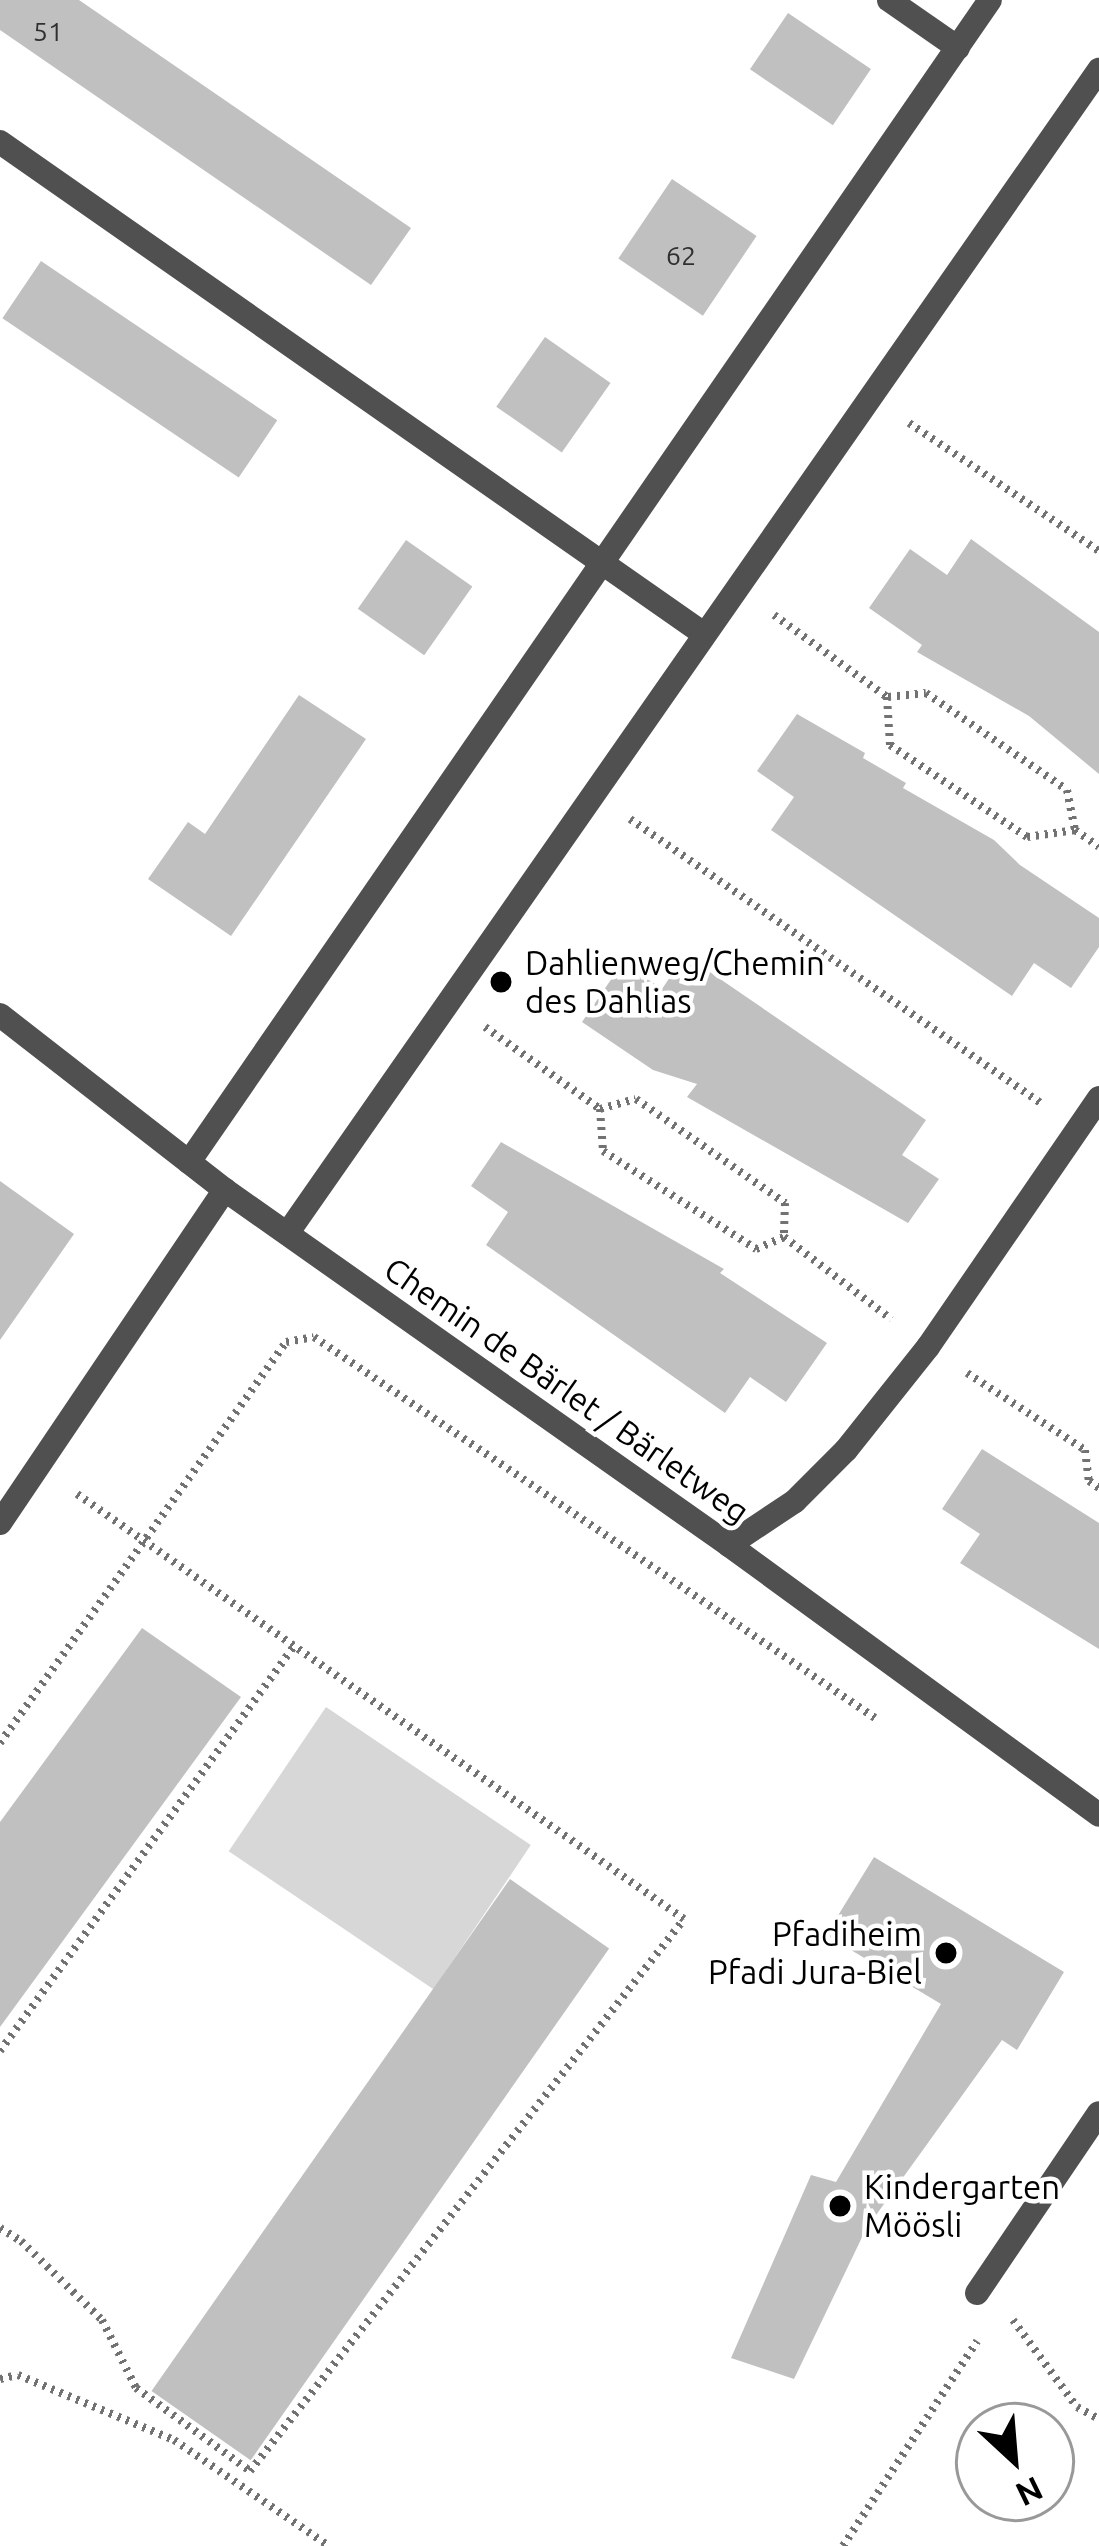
<!DOCTYPE html>
<html>
<head>
<meta charset="utf-8">
<style>
  body { margin:0 }
  #map { position:relative; width:1099px; height:2546px; overflow:hidden; background:#fff; font-family:Ubuntu,sans-serif }
  div>[style] { position:absolute }
  [style*='--x'] { left:calc(var(--x)*1px); top:calc(var(--y)*1px); width:calc(var(--w)*1px); rotate:calc(var(--a)*1deg) }
  .green>* { inset:0; background:#d7d7d7; transform-origin:0 0 }
  .building>* { inset:0; background:#c0c0c0; transform-origin:0 0 }
  .path>* { height:8px; margin-top:-4px; transform-origin:0; background:repeating-linear-gradient(90deg,#727272 0 3px,transparent 0 9px) }
  .service>* { height:24px; margin:-12px; padding:0 12px; transform-origin:12px; border-radius:12px; background:#505050 }
  .minor>* { height:24px; margin:-12px; padding:0 12px; transform-origin:12px; border-radius:12px; background:#505050 }
  .dots>* { width:33px; height:33px; translate:-50% -50%; box-sizing:border-box; border:6px solid #fff; border-radius:50% }
  span { translate:-50% -50%; white-space:nowrap; text-align:center; line-height:1.15; -webkit-text-stroke:9px #fff; paint-order:stroke }
  .number-label { font-size:27px; color:#303030 }
  .number-label span { -webkit-text-stroke-width:0 }
  .poi-label { font-size:33px; color:#000 }
  .left { translate:0 -50%; text-align:left }
  .right { translate:-100% -50%; text-align:right }
  .street-label { font-size:33px; color:#000 }
  .north { position:absolute; left:955px; top:2402px; width:120px; height:120px; box-sizing:border-box; background:#fff; border:3px solid #999; border-radius:50%; rotate:154deg; font-size:33px; font-weight:700; line-height:48px; text-align:center; color:#000 }
  .north::after { content:''; display:block; margin:auto; width:42px; height:54px; background:#000; clip-path:polygon(50% 0,100% 100%,50% 72%,0 100%) }
</style>
</head>
<body>
<div id="map">
  <div class="green">
    <i style="left:326px;top:1707px;width:247px;height:174px;rotate:34deg"></i>
  </div>
  <div class="building">
    <i style="clip-path:polygon(0 0,79px 0,411px 228px,371px 285px,0 30px)"></i>
    <i style="left:788px;top:13px;width:100px;height:68px;rotate:34deg"></i>
    <i style="left:672px;top:179px;width:102px;height:96px;rotate:34deg"></i>
    <i style="left:41px;top:261px;width:285px;height:69px;rotate:34deg"></i>
    <i style="left:545px;top:337px;width:80px;height:85px;rotate:35deg"></i>
    <i style="clip-path:polygon(971px 539px,1099px 632px,1099px 774px,1029px 716px,917px 652px,922px 645px,869px 608px,910px 549px,947px 575px)"></i>
    <i style="left:406px;top:540px;width:81px;height:84px;rotate:35deg"></i>
    <i style="clip-path:polygon(299px 695px,366px 739px,231px 936px,148px 879px,188px 822px,205px 834px)"></i>
    <i style="clip-path:polygon(797px 714px,865px 753px,863px 758px,906px 783px,903px 788px,994px 840px,1020px 865px,1099px 918px,1099px 947px,1071px 988px,1034px 963px,1012px 996px,771px 830px,794px 797px,757px 771px)"></i>
    <i style="clip-path:polygon(685px 955px,926px 1120px,902px 1155px,939px 1179px,908px 1223px,687px 1097px,697px 1084px,653px 1070px,582px 1022px,623px 962px,662px 989px)"></i>
    <i style="clip-path:polygon(501px 1142px,724px 1269px,720px 1273px,827px 1343px,786px 1402px,750px 1377px,725px 1413px,486px 1245px,508px 1212px,471px 1186px)"></i>
    <i style="clip-path:polygon(0 1181px,74px 1234px,0 1340px)"></i>
    <i style="clip-path:polygon(982px 1449px,1099px 1523px,1099px 1649px,960px 1563px,980px 1534px,942px 1509px)"></i>
    <i style="clip-path:polygon(142px 1628px,241px 1697px,0 2027px,0 1822px)"></i>
    <i style="clip-path:polygon(874px 1857px,1064px 1972px,1017px 2050px,1002px 2040px,866px 2229px,794px 2379px,731px 2358px,811px 2175px,836px 2182px,941px 2004px,826px 1935px)"></i>
    <i style="left:510px;top:1879px;width:121px;height:625px;rotate:35deg"></i>
  </div>
  <div class="path">
    <i style="--x:909;--y:423;--w:229;--a:34"></i>
    <i style="--x:774;--y:615;--w:140;--a:36"></i>
    <i style="--x:887;--y:697;--w:48;--a:86.4"></i>
    <i style="--x:890;--y:745;--w:165;--a:33.9"></i>
    <i style="--x:1027;--y:837;--w:49;--a:-8.3"></i>
    <i style="--x:1075;--y:830;--w:29;--a:35"></i>
    <i style="--x:888;--y:697;--w:38;--a:-6"></i>
    <i style="--x:926;--y:693;--w:171;--a:34.5"></i>
    <i style="--x:1067;--y:790;--w:41;--a:78.7"></i>
    <i style="--x:630;--y:819;--w:501;--a:34.67"></i>
    <i style="--x:485;--y:1027;--w:141;--a:35.5"></i>
    <i style="--x:600;--y:1109;--w:42;--a:85.9"></i>
    <i style="--x:603;--y:1151;--w:182;--a:32.6"></i>
    <i style="--x:756;--y:1249;--w:30;--a:-23"></i>
    <i style="--x:784;--y:1237;--w:135;--a:37.5"></i>
    <i style="--x:600;--y:1109;--w:37;--a:-16"></i>
    <i style="--x:636;--y:1099;--w:182;--a:34.9"></i>
    <i style="--x:785;--y:1203;--w:34;--a:92"></i>
    <i style="--x:967;--y:1373;--w:141;--a:33.1"></i>
    <i style="--x:1085;--y:1450;--w:31;--a:83"></i>
    <i style="--x:1089;--y:1481;--w:12;--a:35"></i>
    <i style="--x:0;--y:1743;--w:493;--a:-54.5"></i>
    <i style="--x:286;--y:1342;--w:28;--a:-10"></i>
    <i style="--x:314;--y:1337;--w:678;--a:34.18"></i>
    <i style="--x:0;--y:2051;--w:500;--a:-54.02"></i>
    <i style="--x:0;--y:2228;--w:25;--a:32"></i>
    <i style="--x:21;--y:2241;--w:113;--a:44.3"></i>
    <i style="--x:102;--y:2320;--w:76;--a:63.4"></i>
    <i style="--x:136;--y:2388;--w:141;--a:36.1"></i>
    <i style="--x:250;--y:2471;--w:702;--a:-51.82"></i>
    <i style="--x:684;--y:1919;--w:741;--a:-145"></i>
    <i style="--x:1013;--y:2320;--w:108;--a:53.7"></i>
    <i style="--x:1077;--y:2407;--w:25;--a:29"></i>
    <i style="--x:0;--y:2379;--w:18;--a:-13"></i>
    <i style="--x:18;--y:2375;--w:169;--a:22.6"></i>
    <i style="--x:174;--y:2440;--w:188;--a:34.4"></i>
    <i style="--x:843;--y:2546;--w:245;--a:-56.8"></i>
  </div>
  <div class="service">
    <i style="--x:889;--y:0;--w:84;--a:34.8"></i>
    <i style="--x:0;--y:142;--w:859;--a:34.95"></i>
    <i style="--x:977;--y:2293;--w:217;--a:-55.9"></i>
  </div>
  <div class="minor">
    <i style="--x:0;--y:1015;--w:285;--a:37.9"></i>
    <i style="--x:225;--y:1190;--w:616;--a:35.16"></i>
    <i style="--x:729;--y:1545;--w:458;--a:36.1"></i>
    <i style="--x:189;--y:1162;--w:1411;--a:-55.42"></i>
    <i style="--x:289;--y:1231;--w:1416;--a:-55.1"></i>
    <i style="--x:0;--y:1523;--w:402;--a:-56"></i>
    <i style="--x:729;--y:1545;--w:79;--a:-33.7"></i>
    <i style="--x:795;--y:1501;--w:72;--a:-45"></i>
    <i style="--x:846;--y:1450;--w:132;--a:-51.5"></i>
    <i style="--x:928;--y:1347;--w:302;--a:-55.5"></i>
  </div>
  <div class="dots">
    <i style="left:501px;top:982px;background:#000"></i>
    <i style="left:946px;top:1953px;background:#000"></i>
    <i style="left:840px;top:2206px;background:#000"></i>
  </div>
  <div class="number-label">
    <span style="left:48px;top:32px">51</span>
    <span style="left:681px;top:256px">62</span>
  </div>
  <div class="poi-label">
    <span class="left" style="left:525px;top:982px">Dahlienweg/Chemin<br>des Dahlias</span>
    <span class="right" style="left:922px;top:1953px">Pfadiheim<br>Pfadi Jura-Biel</span>
    <span class="left" style="left:864px;top:2206px">Kindergarten<br>Möösli</span>
  </div>
  <div class="street-label">
    <span style="left:567px;top:1390px;rotate:35deg">Chemin de Bärlet / Bärletweg</span>
  </div>
  <div class="north">N</div>
</div>
</body>
</html>
